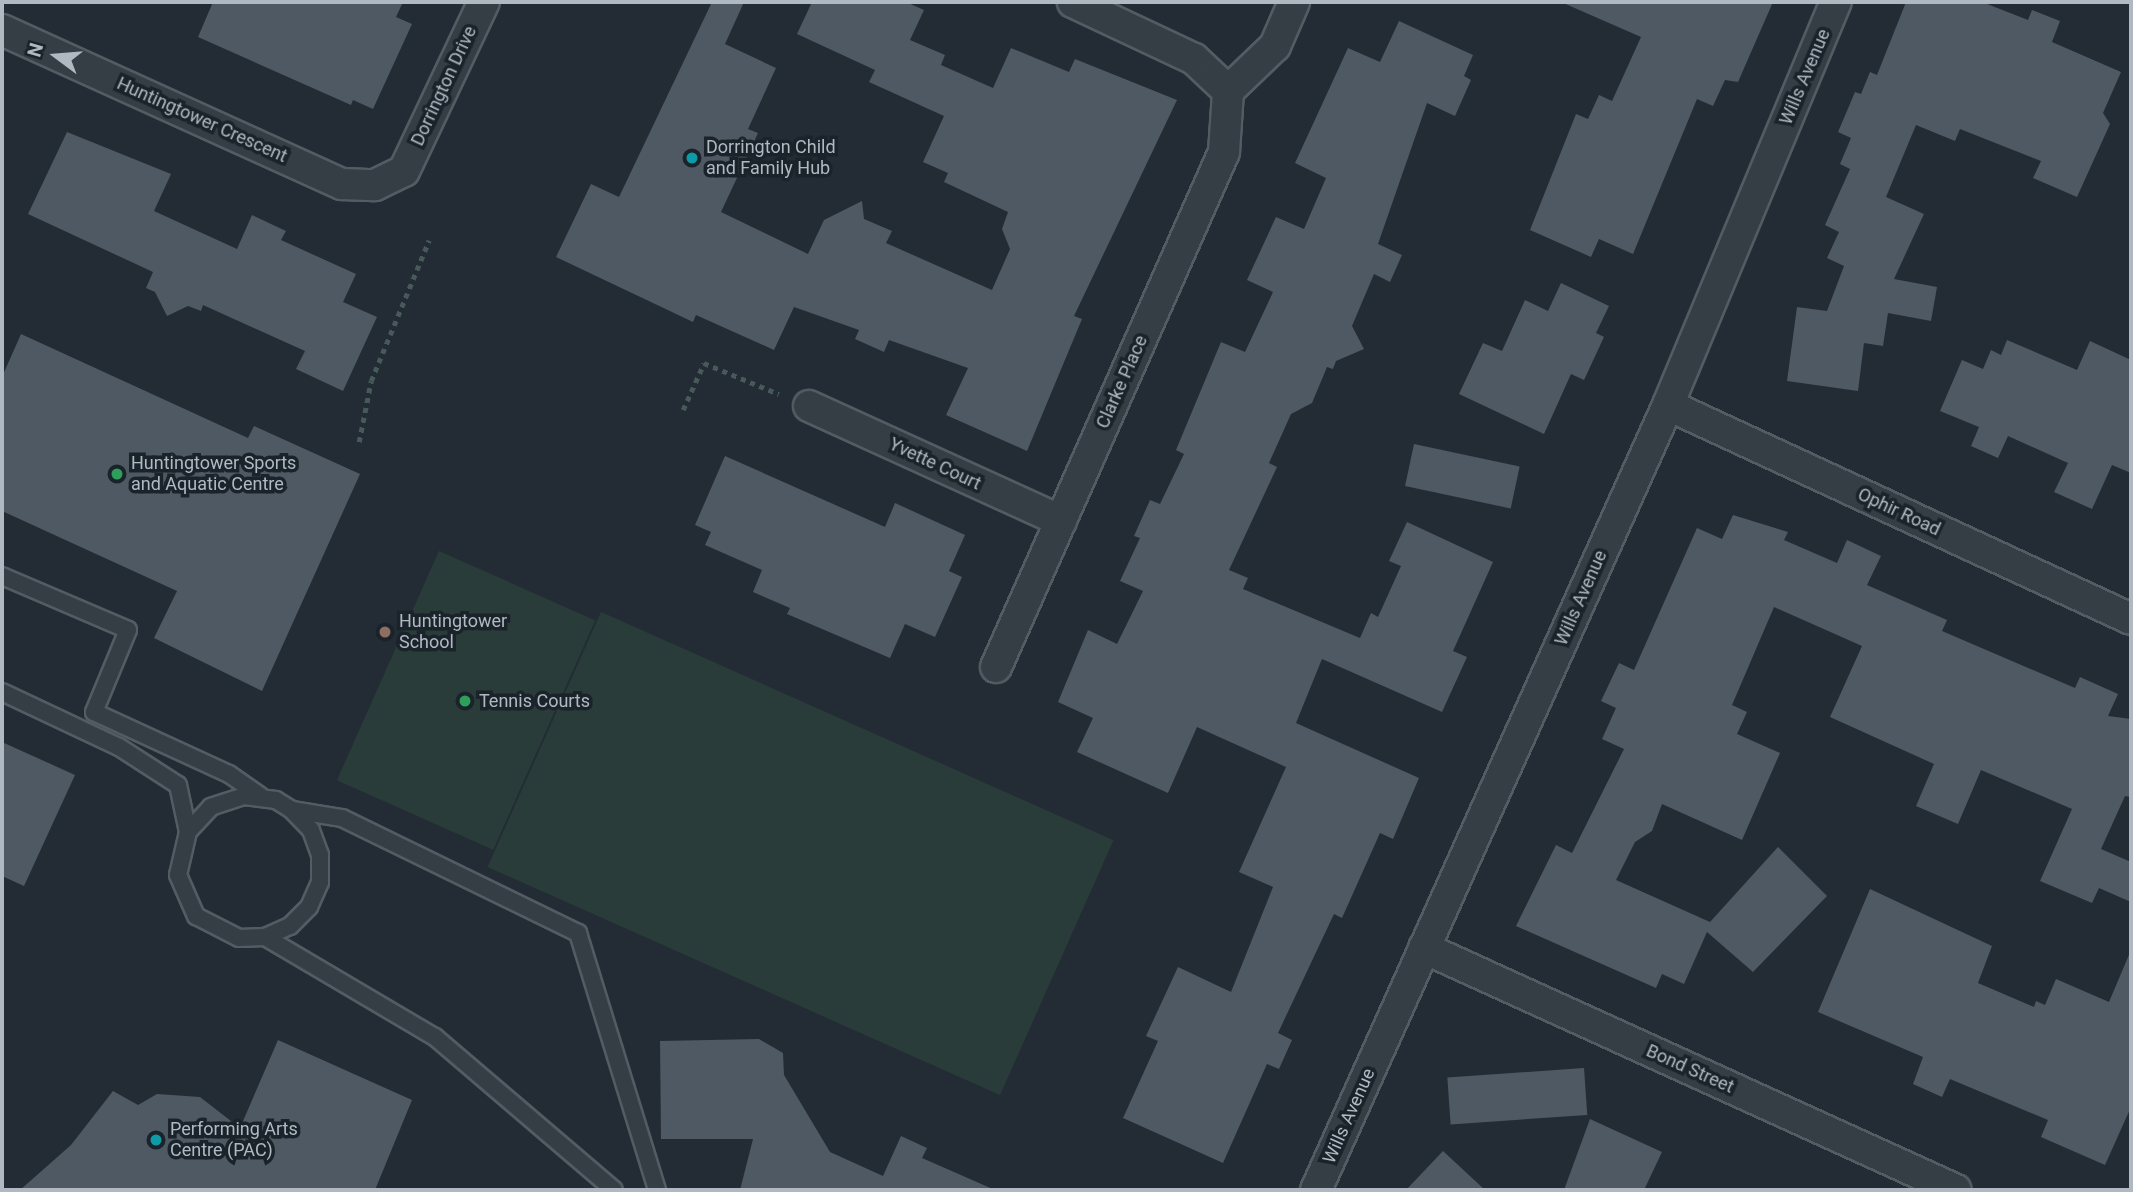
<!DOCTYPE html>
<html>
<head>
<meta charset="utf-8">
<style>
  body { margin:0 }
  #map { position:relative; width:2133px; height:1192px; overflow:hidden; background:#232c34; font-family:Roboto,sans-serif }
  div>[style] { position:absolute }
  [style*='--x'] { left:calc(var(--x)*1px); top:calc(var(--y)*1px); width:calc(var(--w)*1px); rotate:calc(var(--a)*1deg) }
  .green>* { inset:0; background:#2a3c3a; transform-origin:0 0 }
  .building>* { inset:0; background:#4e5963; transform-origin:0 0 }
  .path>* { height:4.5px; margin-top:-2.25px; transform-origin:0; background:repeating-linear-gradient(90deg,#485959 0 5px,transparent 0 10px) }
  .roads { filter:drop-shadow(2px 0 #535c63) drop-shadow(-2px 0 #535c63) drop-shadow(0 2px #535c63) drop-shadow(0 -2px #535c63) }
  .lane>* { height:16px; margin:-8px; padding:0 8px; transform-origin:8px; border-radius:8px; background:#363e45 }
  .street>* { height:30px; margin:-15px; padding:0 15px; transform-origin:15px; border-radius:15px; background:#363e45 }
  .dots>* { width:19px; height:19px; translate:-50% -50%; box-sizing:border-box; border:4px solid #1b232a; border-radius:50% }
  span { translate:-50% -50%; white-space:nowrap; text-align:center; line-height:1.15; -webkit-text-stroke:7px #1b232a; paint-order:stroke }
  .street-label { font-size:18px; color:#b0b9c2 }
  .poi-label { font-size:18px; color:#b0b9c2 }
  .left { translate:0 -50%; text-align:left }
  .frame { position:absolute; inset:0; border:4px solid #b0b9c2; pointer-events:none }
  .north { position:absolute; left:21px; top:21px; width:70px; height:70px; -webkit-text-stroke:5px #1b232a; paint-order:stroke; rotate:286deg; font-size:19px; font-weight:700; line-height:28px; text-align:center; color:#b0b9c2 }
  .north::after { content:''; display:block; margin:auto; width:24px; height:32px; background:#b0b9c2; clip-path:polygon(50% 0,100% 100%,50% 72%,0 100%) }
</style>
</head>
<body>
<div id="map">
  <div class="green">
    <i style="left:439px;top:551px;width:171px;height:251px;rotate:24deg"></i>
    <i style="left:601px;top:612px;width:561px;height:279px;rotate:24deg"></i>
  </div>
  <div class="building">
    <i style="clip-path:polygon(213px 2px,403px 2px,396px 17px,412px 24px,373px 109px,353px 100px,351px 105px,198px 37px)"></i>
    <i style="clip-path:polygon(712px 2px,744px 2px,725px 44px,776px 68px,748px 129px,758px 133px,721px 212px,808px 254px,824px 220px,862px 201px,864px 219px,892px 231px,886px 243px,992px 290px,1010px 249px,1002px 229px,1008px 212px,944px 182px,948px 173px,923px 162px,944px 116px,869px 82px,875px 70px,797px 34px,812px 2px,906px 2px,924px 10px,910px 40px,945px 55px,941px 65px,993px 88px,1011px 48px,1069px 72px,1075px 59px,1177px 100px,1074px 316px,1082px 319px,1027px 451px,946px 415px,968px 368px,889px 340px,884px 352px,855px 339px,859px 330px,794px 307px,774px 350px,696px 315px,693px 322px,556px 257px,591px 184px,619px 197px)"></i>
    <i style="clip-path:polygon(1561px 2px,1773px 2px,1738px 82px,1725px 80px,1713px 106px,1697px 99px,1633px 254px,1599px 239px,1591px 257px,1530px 230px,1576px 114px,1588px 119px,1599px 95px,1612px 101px,1641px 37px)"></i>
    <i style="clip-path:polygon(1906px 2px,1982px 2px,2028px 20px,2032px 10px,2060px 21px,2052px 42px,2121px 72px,2103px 113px,2110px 124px,2077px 197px,2033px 178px,2041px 161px,1960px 129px,1955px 141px,1916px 125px,1886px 197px,1924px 214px,1894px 279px,1937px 287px,1931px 321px,1888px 313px,1883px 346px,1864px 343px,1858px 391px,1787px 381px,1797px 307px,1827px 311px,1844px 266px,1827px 258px,1839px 232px,1825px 225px,1850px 169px,1840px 164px,1851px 138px,1838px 132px,1855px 92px,1861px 94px,1870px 72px,1877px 75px)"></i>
    <i style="clip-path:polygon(1399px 21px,1473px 55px,1464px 76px,1471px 80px,1455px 116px,1427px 103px,1378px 244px,1402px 255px,1390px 282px,1374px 274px,1352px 326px,1364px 349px,1336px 361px,1333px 369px,1327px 367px,1312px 403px,1291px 414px,1269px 463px,1277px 467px,1229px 570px,1248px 578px,1243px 589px,1360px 638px,1371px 613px,1378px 617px,1401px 566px,1389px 561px,1407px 522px,1493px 562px,1453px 651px,1467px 657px,1442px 712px,1322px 659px,1296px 723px,1419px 778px,1393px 839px,1380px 833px,1342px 918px,1334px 914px,1278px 1033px,1292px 1040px,1279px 1069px,1267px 1064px,1223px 1163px,1123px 1118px,1158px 1041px,1146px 1036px,1178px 967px,1231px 992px,1273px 887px,1239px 872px,1286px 767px,1197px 727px,1168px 793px,1077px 752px,1093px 718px,1058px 702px,1088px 630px,1117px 644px,1143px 591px,1120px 581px,1140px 538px,1134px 536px,1150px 500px,1160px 504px,1184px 454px,1176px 450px,1221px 342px,1245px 352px,1273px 292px,1247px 280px,1276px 217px,1304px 229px,1326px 178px,1295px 163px,1348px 48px,1380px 62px)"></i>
    <i style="clip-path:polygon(67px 132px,171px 174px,154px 211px,237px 249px,252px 215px,286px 231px,281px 240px,356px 274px,343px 302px,377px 317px,343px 391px,296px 369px,305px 351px,203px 305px,201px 311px,188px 306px,167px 316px,155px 292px,146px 288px,153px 272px,28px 214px)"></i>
    <i style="clip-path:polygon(1561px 283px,1609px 306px,1596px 333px,1604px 337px,1584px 380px,1571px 374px,1544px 434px,1459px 394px,1483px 343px,1502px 351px,1525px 300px,1548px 311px)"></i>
    <i style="clip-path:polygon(21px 334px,248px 438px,254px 426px,360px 474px,262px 691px,154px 638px,177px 591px,2px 511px,2px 377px)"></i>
    <i style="clip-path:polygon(2007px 340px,2077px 370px,2090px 341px,2131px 360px,2131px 473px,2112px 465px,2092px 509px,2054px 492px,2068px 463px,2008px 436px,1998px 458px,1971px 446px,1979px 427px,1940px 411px,1962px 360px,1983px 369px,1991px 350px,2001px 355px)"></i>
    <i style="left:1414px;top:444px;width:108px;height:43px;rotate:12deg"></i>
    <i style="clip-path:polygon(725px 456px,885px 527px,895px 503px,965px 535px,949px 571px,962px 577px,935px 637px,905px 624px,890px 658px,787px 614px,790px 608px,753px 592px,762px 570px,705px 545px,711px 532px,695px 525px)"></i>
    <i style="clip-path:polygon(1733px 515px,1788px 532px,1784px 540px,1837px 563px,1847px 540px,1881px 556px,1867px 585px,1947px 620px,1942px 631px,2075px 688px,2080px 677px,2118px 694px,2108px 716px,2131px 719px,2131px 797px,2125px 796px,2101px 849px,2131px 862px,2131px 902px,2099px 888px,2092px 903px,2040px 881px,2072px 809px,1981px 770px,1958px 824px,1916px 806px,1934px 764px,1830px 717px,1862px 646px,1774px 607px,1732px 705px,1747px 712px,1737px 734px,1780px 753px,1742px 840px,1662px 804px,1652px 831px,1635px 842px,1616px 880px,1710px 922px,1778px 847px,1827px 896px,1753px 972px,1707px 932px,1684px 984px,1662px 974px,1656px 988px,1516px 926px,1556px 845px,1572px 853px,1624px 749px,1602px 739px,1616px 708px,1601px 701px,1619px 663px,1634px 670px,1697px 528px,1722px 539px)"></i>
    <i style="clip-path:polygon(2px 742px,75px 775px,24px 886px,2px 876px)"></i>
    <i style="clip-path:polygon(1870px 889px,1992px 946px,1978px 983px,2034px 1007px,2036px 1001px,2045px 1005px,2056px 979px,2109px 1002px,2131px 950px,2131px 1107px,2105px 1165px,2041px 1137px,2048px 1120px,1950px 1079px,1942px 1097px,1913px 1084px,1923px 1057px,1818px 1012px)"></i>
    <i style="clip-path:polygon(759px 1039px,783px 1053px,784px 1075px,830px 1152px,883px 1176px,901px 1136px,927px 1148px,922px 1158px,995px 1190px,740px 1190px,753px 1139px,661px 1139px,660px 1041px)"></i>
    <i style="clip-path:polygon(278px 1040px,412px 1100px,375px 1190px,20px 1190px,71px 1145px,113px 1091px,138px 1105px,157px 1094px,200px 1097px,240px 1128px)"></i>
    <i style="left:1584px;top:1068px;width:47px;height:137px;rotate:86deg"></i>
    <i style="clip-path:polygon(1590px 1119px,1662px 1152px,1644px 1190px,1564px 1190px)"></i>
    <i style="clip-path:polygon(1443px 1151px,1485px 1190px,1406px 1190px)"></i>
  </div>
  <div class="path">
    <i style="--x:683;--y:410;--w:51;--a:-65.9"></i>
    <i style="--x:704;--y:363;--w:81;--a:22.5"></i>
    <i style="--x:359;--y:442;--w:62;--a:-78.9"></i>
    <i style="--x:371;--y:381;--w:152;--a:-67.6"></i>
  </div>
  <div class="roads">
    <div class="lane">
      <i style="--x:2;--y:576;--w:137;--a:23.2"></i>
      <i style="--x:128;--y:630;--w:89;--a:112.5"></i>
      <i style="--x:94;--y:712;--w:149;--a:24.7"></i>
      <i style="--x:229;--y:774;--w:38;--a:35"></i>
      <i style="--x:2;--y:692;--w:129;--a:25.2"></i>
      <i style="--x:119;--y:747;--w:70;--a:32.8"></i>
      <i style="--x:178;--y:785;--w:48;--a:78"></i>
      <i style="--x:292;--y:810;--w:51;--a:9.1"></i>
      <i style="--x:342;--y:818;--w:263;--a:26"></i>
      <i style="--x:578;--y:933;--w:269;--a:72.9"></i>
      <i style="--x:265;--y:937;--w:27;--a:-24"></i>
      <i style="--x:290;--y:926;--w:27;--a:-45"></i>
      <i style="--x:309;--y:907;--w:27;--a:-66"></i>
      <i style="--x:320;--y:882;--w:27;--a:-90"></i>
      <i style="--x:320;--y:855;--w:27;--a:-110"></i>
      <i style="--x:311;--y:830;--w:28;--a:-134"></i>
      <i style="--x:292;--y:810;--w:19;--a:-148"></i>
      <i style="--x:276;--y:800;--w:32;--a:-173"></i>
      <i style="--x:244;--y:796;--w:35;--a:162"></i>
      <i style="--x:211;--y:807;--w:34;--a:133"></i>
      <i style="--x:188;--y:832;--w:44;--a:103.1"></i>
      <i style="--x:178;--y:875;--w:45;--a:66.3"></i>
      <i style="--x:196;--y:916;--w:48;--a:27.1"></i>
      <i style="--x:239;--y:938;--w:26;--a:-2"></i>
      <i style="--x:265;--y:937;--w:197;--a:30.5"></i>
      <i style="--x:435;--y:1037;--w:235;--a:40.5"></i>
    </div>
    <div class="street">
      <i style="--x:2;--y:30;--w:373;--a:24.4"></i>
      <i style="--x:342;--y:184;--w:33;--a:2"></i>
      <i style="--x:375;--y:185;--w:32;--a:-26"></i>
      <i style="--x:404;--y:171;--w:187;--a:-64.7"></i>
      <i style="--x:1228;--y:91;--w:65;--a:-43.8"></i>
      <i style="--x:1275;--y:46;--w:48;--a:-66.6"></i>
      <i style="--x:1668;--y:405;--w:510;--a:24.81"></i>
      <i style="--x:809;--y:406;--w:277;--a:24.5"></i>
      <i style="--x:996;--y:667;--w:563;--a:-66.12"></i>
      <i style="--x:1224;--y:152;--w:61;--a:-86.2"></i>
      <i style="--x:1228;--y:91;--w:47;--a:-136.7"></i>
      <i style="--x:1194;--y:59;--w:134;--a:-154.8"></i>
      <i style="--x:1424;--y:948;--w:584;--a:24.46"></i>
      <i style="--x:1316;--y:1190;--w:860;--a:-65.85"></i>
      <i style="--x:1668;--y:405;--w:437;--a:-67.4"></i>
    </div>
  </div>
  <div class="dots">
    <i style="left:692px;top:158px;background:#0f9aa8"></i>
    <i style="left:117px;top:474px;background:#2e9e5b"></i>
    <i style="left:385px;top:632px;background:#8d6e63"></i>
    <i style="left:465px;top:701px;background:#2e9e5b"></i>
    <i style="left:156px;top:1140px;background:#0f9aa8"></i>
  </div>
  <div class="street-label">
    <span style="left:1805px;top:77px;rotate:-67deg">Wills Avenue</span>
    <span style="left:444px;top:86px;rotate:-65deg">Dorrington Drive</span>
    <span style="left:202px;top:120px;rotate:24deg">Huntingtower Crescent</span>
    <span style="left:1122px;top:382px;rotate:-66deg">Clarke Place</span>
    <span style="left:935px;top:464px;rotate:25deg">Yvette Court</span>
    <span style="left:1899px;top:512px;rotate:25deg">Ophir Road</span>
    <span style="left:1581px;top:598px;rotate:-66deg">Wills Avenue</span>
    <span style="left:1690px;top:1069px;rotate:24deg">Bond Street</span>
    <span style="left:1349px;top:1116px;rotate:-66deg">Wills Avenue</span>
  </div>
  <div class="poi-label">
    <span class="left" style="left:706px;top:158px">Dorrington Child<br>and Family Hub</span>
    <span class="left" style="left:131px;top:474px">Huntingtower Sports<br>and Aquatic Centre</span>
    <span class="left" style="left:399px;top:632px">Huntingtower<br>School</span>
    <span class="left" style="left:479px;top:701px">Tennis Courts</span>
    <span class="left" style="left:170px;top:1140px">Performing Arts<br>Centre (PAC)</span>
  </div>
  <div class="frame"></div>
  <div class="north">N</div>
</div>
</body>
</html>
